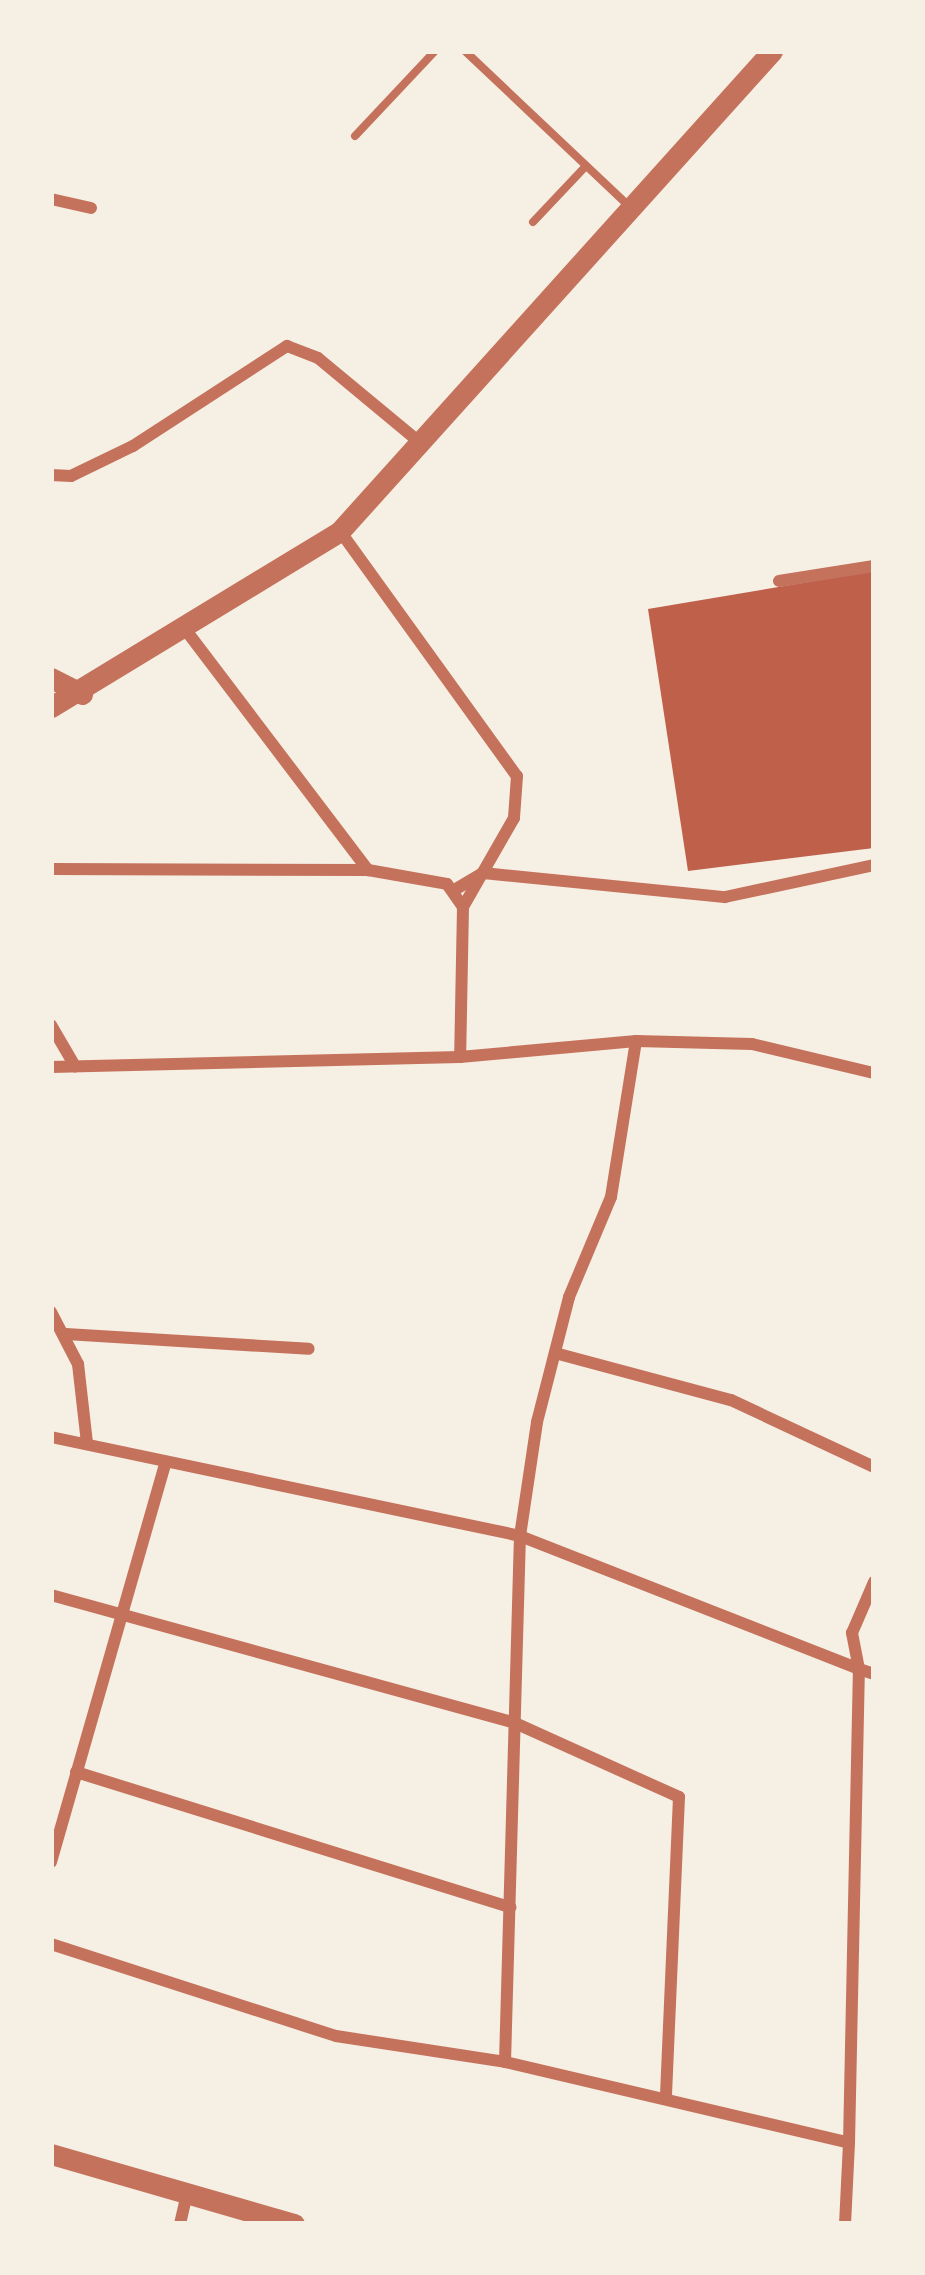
<!DOCTYPE html>
<html>
<head>
<meta charset="utf-8">
<style>
  body { margin:0 }
  #map { position:relative; width:925px; height:2275px; overflow:hidden; background:#f6efe4; font-family:"Times New Roman",serif }
  div>[style] { position:absolute }
  [style*='--x'] { left:calc(var(--x)*1px); top:calc(var(--y)*1px); width:calc(var(--w)*1px); rotate:calc(var(--a)*1deg) }
  .building>* { inset:0; background:#bf614a }
  .service>* { height:8px; margin:-4px; padding:0 4px; transform-origin:4px; border-radius:4px; background:#c5725c }
  .minor>* { height:12px; margin:-6px; padding:0 6px; transform-origin:6px; border-radius:6px; background:#c5725c }
  .tertiary>* { height:21px; margin:-10.5px; padding:0 10.5px; transform-origin:10.5px; border-radius:10.5px; background:#c5725c }
  span { translate:-50% -50%; white-space:nowrap; text-align:center; line-height:1.15; -webkit-text-stroke:12px #f6efe4; paint-order:stroke }
  .frame { position:absolute; inset:0; border:54px solid #f6efe4; pointer-events:none }
</style>
</head>
<body>
<div id="map">
  <div class="building">
    <i style="clip-path:polygon(874px 571px,874px 848px,688px 871px,648px 609px)"></i>
  </div>
  <div class="service">
    <i style="--x:465;--y:51;--w:227;--a:43.4"></i>
    <i style="--x:355;--y:136;--w:117;--a:-46.7"></i>
    <i style="--x:533;--y:222;--w:77;--a:-46.6"></i>
  </div>
  <div class="minor">
    <i style="--x:51;--y:199;--w:41;--a:12.7"></i>
    <i style="--x:51;--y:475;--w:20;--a:3"></i>
    <i style="--x:71;--y:476;--w:69;--a:-25.8"></i>
    <i style="--x:133;--y:446;--w:184;--a:-33"></i>
    <i style="--x:287;--y:346;--w:33;--a:21"></i>
    <i style="--x:318;--y:358;--w:131;--a:39.7"></i>
    <i style="--x:340;--y:531;--w:302;--a:54.2"></i>
    <i style="--x:517;--y:776;--w:42;--a:94.1"></i>
    <i style="--x:514;--y:818;--w:103;--a:119.8"></i>
    <i style="--x:779;--y:581;--w:96;--a:-9"></i>
    <i style="--x:185;--y:629;--w:303;--a:52.8"></i>
    <i style="--x:51;--y:869;--w:317;--a:0.2"></i>
    <i style="--x:368;--y:870;--w:80;--a:10"></i>
    <i style="--x:447;--y:884;--w:28;--a:55"></i>
    <i style="--x:463;--y:907;--w:150;--a:91.1"></i>
    <i style="--x:456;--y:889;--w:31;--a:-31"></i>
    <i style="--x:483;--y:873;--w:243;--a:5.7"></i>
    <i style="--x:725;--y:897;--w:152;--a:-12.1"></i>
    <i style="--x:51;--y:1025;--w:48;--a:59.7"></i>
    <i style="--x:51;--y:1067;--w:409;--a:-1.4"></i>
    <i style="--x:460;--y:1057;--w:177;--a:-5.2"></i>
    <i style="--x:636;--y:1041;--w:116;--a:1.5"></i>
    <i style="--x:752;--y:1044;--w:125;--a:13.4"></i>
    <i style="--x:51;--y:1312;--w:59;--a:62.6"></i>
    <i style="--x:78;--y:1364;--w:80;--a:83.5"></i>
    <i style="--x:66;--y:1334;--w:243;--a:3.5"></i>
    <i style="--x:555;--y:1353;--w:182;--a:15"></i>
    <i style="--x:731;--y:1400;--w:158;--a:25.1"></i>
    <i style="--x:51;--y:1437;--w:479;--a:11.9"></i>
    <i style="--x:520;--y:1536;--w:364;--a:21.4"></i>
    <i style="--x:51;--y:1595;--w:481;--a:15.4"></i>
    <i style="--x:515;--y:1723;--w:180;--a:24.3"></i>
    <i style="--x:679;--y:1797;--w:302;--a:92.5"></i>
    <i style="--x:859;--y:1669;--w:37;--a:-101"></i>
    <i style="--x:852;--y:1633;--w:56;--a:-66.7"></i>
    <i style="--x:76;--y:1772;--w:455;--a:17.3"></i>
    <i style="--x:51;--y:1862;--w:413;--a:-74"></i>
    <i style="--x:51;--y:1944;--w:299;--a:17.9"></i>
    <i style="--x:336;--y:2036;--w:171;--a:8.7"></i>
    <i style="--x:505;--y:2062;--w:353;--a:13.2"></i>
    <i style="--x:849;--y:2143;--w:81;--a:92.8"></i>
    <i style="--x:505;--y:2062;--w:526;--a:-88.37"></i>
    <i style="--x:520;--y:1536;--w:115;--a:-81.5"></i>
    <i style="--x:537;--y:1422;--w:129;--a:-75.6"></i>
    <i style="--x:569;--y:1297;--w:108;--a:-67.2"></i>
    <i style="--x:611;--y:1197;--w:158;--a:-80.9"></i>
    <i style="--x:849;--y:2143;--w:474;--a:-88.8"></i>
    <i style="--x:859;--y:1669;--w:16;--a:18"></i>
    <i style="--x:180;--y:2224;--w:32;--a:-77"></i>
  </div>
  <div class="tertiary">
    <i style="--x:51;--y:678;--w:35;--a:27"></i>
    <i style="--x:51;--y:707;--w:338;--a:-31.3"></i>
    <i style="--x:340;--y:531;--w:646;--a:-48.01"></i>
    <i style="--x:51;--y:2154;--w:253;--a:16.1"></i>
  </div>
  <div class="frame"></div>
</div>
</body>
</html>
